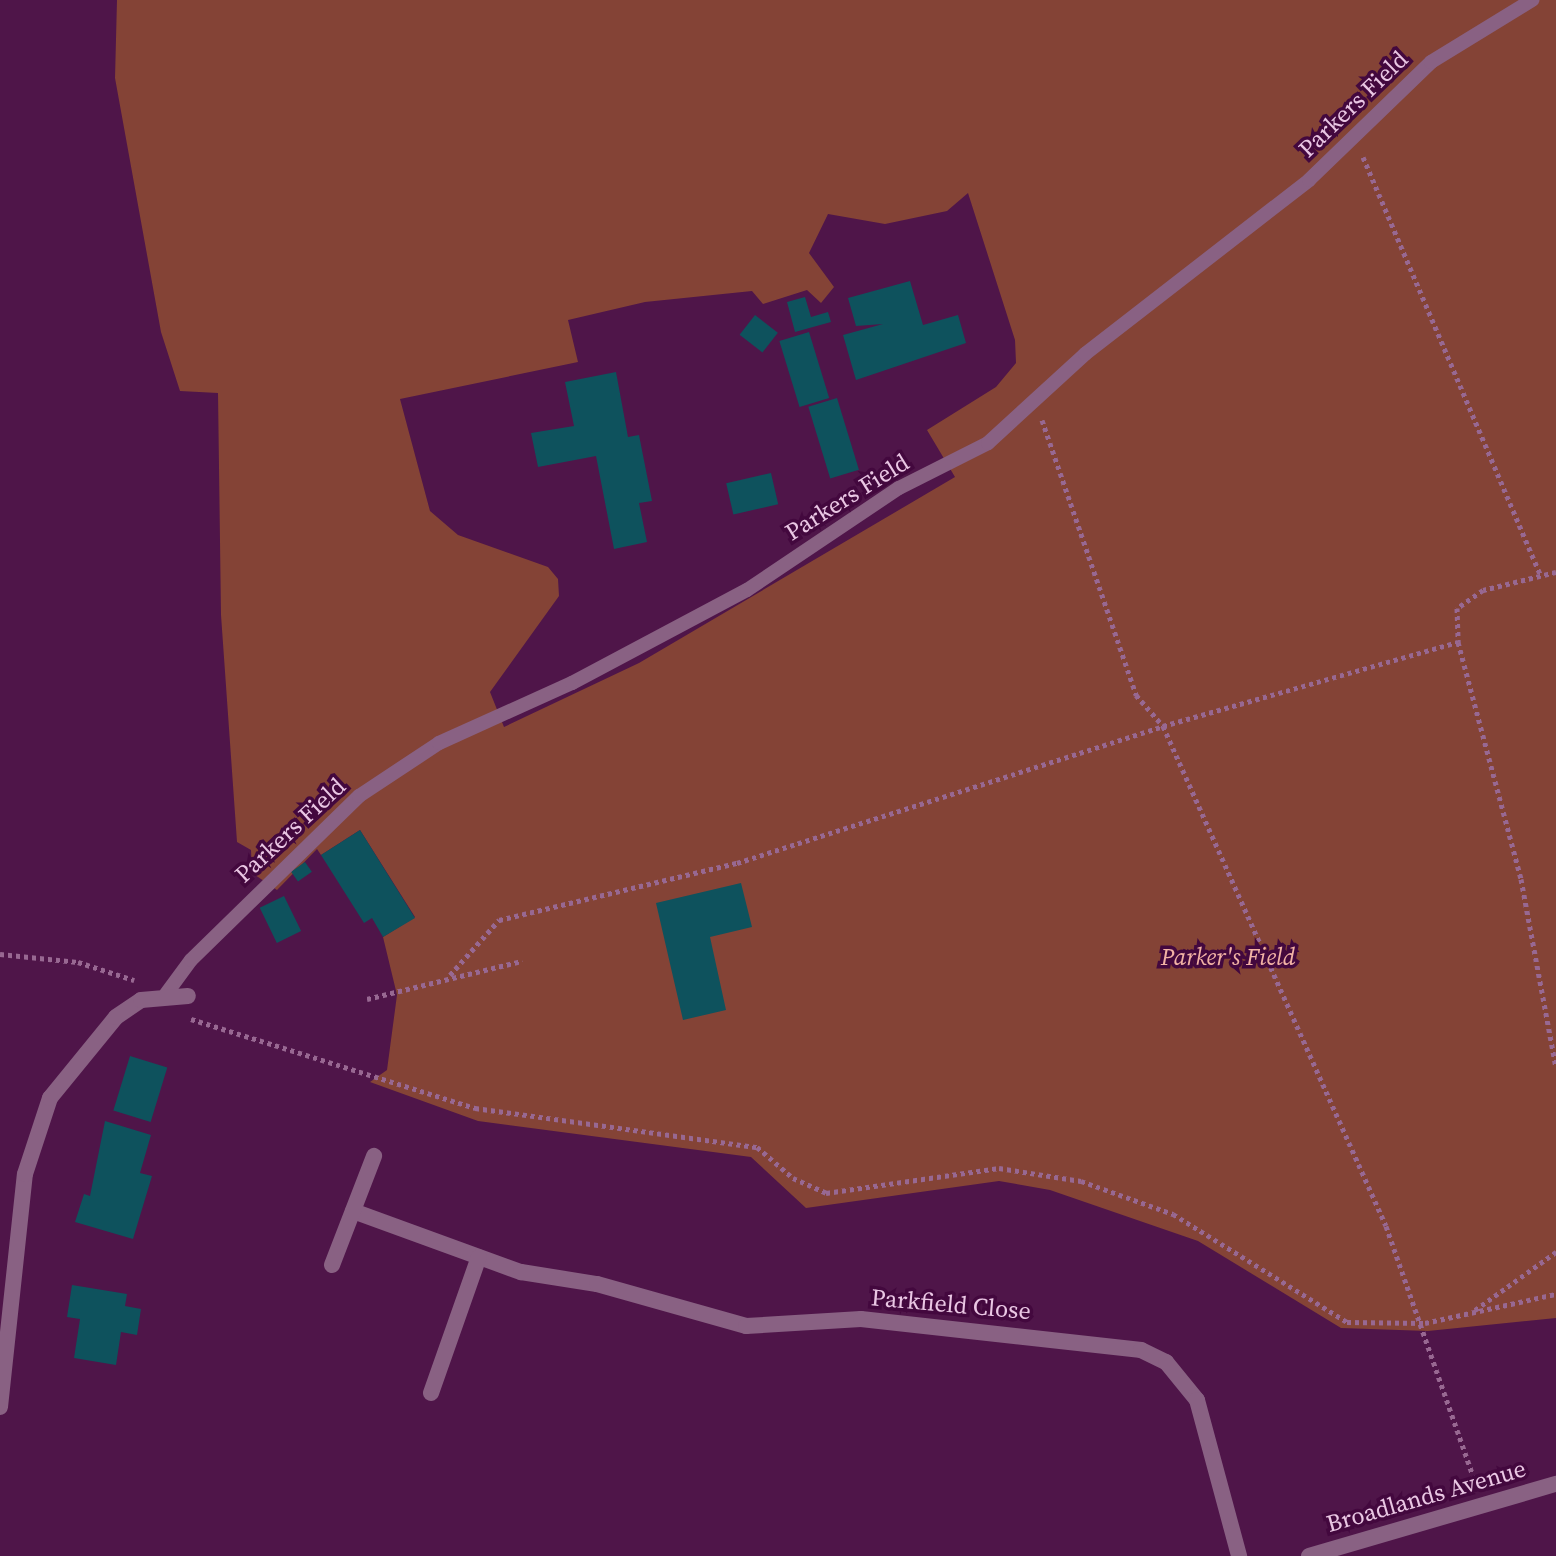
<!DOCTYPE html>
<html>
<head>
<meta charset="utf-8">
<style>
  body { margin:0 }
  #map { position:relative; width:1556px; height:1556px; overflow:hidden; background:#4f1549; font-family:"Source Serif 4",serif }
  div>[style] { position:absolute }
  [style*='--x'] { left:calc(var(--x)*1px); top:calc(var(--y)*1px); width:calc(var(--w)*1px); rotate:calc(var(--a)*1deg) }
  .green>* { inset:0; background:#844336 }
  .building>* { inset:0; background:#0e525d; transform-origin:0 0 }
  .path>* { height:5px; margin-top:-2.5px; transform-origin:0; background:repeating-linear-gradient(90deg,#986892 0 4px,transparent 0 8px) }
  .service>* { height:14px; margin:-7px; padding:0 7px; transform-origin:7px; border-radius:7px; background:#896183 }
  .minor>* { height:16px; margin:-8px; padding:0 8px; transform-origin:8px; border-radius:8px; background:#896183 }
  span { translate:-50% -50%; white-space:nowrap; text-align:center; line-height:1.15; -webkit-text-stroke:7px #43083e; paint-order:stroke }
  .street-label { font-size:24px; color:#eac7e4 }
  .park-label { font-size:24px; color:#f2b3a5; font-style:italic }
</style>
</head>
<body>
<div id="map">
  <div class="green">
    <i style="clip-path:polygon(evenodd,117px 0,1556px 0,1556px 1318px,1428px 1331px,1341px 1328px,1198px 1241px,1050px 1190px,999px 1181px,806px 1208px,751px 1157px,478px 1121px,370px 1082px,387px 1070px,397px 995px,383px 937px,415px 917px,360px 830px,321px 855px,317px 849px,277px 890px,252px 873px,251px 850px,237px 842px,221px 615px,218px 393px,180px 391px,161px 332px,115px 78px,117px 0,968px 193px,1015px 340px,1016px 363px,996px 387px,927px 430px,955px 477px,639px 663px,504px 727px,490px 692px,559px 596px,558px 579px,548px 567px,458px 535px,430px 511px,400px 399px,578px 362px,568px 320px,645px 302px,752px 291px,763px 304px,807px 290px,821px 303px,834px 287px,809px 253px,828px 214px,885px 224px,947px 211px,968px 193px)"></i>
  </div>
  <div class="building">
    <i style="clip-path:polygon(910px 281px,923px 325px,958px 315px,966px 343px,856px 380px,843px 335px,883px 324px,856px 326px,848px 298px)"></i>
    <i style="clip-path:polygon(805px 297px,811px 317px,828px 312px,831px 322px,795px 332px,787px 302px)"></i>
    <i style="left:755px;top:315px;width:29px;height:25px;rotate:38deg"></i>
    <i style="left:809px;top:332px;width:69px;height:31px;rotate:73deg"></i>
    <i style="clip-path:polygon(616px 372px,628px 437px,639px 435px,652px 501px,639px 503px,647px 542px,614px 549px,596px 456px,538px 467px,531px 433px,574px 426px,565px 382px)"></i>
    <i style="left:837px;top:398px;width:75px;height:30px;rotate:73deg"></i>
    <i style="left:771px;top:473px;width:32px;height:46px;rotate:77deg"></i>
    <i style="clip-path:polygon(360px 830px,415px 918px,383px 937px,372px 918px,364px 923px,321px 855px)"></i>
    <i style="left:305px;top:862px;width:12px;height:17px;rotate:55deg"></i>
    <i style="clip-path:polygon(741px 883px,752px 927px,710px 937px,726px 1010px,683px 1020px,656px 903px)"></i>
    <i style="left:284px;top:896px;width:39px;height:27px;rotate:64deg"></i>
    <i style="left:130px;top:1056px;width:39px;height:57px;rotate:17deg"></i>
    <i style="clip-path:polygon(105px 1121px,151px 1135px,140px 1173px,152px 1176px,133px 1239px,75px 1222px,84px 1194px,90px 1196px)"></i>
    <i style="clip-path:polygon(72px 1285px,127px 1294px,125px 1306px,141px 1309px,137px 1335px,121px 1332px,116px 1365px,74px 1358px,80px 1319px,67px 1317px)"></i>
  </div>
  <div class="path">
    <i style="--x:1363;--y:157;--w:455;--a:67"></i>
    <i style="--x:1042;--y:420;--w:291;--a:71.1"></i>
    <i style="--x:1136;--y:695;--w:41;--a:48.9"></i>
    <i style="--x:1163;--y:726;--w:547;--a:65.96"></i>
    <i style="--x:1386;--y:1226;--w:273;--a:70.8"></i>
    <i style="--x:1556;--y:572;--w:75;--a:166.1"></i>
    <i style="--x:1483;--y:590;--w:32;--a:145"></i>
    <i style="--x:1457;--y:608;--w:34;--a:88"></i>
    <i style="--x:1458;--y:642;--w:245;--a:75.1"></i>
    <i style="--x:1521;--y:879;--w:191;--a:79.5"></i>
    <i style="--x:0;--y:954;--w:78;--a:5.9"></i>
    <i style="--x:78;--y:962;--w:59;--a:17.8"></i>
    <i style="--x:450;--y:975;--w:74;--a:-48.3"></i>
    <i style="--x:499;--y:920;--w:245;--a:-13.5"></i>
    <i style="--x:737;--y:863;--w:447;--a:-17.8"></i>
    <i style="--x:1163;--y:726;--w:307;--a:-15.9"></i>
    <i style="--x:367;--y:999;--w:160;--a:-13.8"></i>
    <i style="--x:191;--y:1019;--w:298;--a:17.4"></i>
    <i style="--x:475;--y:1108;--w:285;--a:7.9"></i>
    <i style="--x:757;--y:1147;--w:48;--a:40.7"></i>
    <i style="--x:793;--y:1178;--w:36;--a:24"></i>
    <i style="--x:826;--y:1193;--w:175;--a:-8.2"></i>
    <i style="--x:999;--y:1168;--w:83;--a:9"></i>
    <i style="--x:1081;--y:1181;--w:98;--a:19.7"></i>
    <i style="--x:1173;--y:1214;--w:205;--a:31.8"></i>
    <i style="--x:1347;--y:1322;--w:78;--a:0.7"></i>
    <i style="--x:1425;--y:1323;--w:134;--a:-12.5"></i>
    <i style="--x:1475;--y:1310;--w:100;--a:-35.6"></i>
  </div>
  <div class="service">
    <i style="--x:166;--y:994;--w:42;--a:-53.7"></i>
    <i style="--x:191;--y:960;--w:235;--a:-44.3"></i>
    <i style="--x:359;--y:796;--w:96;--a:-33.5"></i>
    <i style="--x:439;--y:743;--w:146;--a:-24.3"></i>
    <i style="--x:572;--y:683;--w:198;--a:-28"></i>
    <i style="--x:747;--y:590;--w:183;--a:-33.9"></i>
    <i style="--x:899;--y:488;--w:100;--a:-26.8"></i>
    <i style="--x:988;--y:443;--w:132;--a:-42.5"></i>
    <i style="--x:1085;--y:354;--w:284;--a:-37.8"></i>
    <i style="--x:1309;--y:180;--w:170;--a:-44"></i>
    <i style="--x:1431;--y:62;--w:119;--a:-31.5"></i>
  </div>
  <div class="minor">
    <i style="--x:353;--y:1211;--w:179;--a:20"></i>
    <i style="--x:521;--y:1272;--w:77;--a:9"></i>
    <i style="--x:597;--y:1284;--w:155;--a:15.7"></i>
    <i style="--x:746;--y:1326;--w:115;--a:-3.5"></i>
    <i style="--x:861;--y:1319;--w:282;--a:6.3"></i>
    <i style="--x:1141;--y:1350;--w:28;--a:26"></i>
    <i style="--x:1166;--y:1362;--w:49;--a:50.8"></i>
    <i style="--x:1197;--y:1400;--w:162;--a:74.9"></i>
    <i style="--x:332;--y:1265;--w:117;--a:-68.9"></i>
    <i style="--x:431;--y:1393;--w:144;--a:-70.6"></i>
    <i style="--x:0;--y:1407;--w:234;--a:-83.9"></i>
    <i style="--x:25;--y:1174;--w:80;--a:-71.8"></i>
    <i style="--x:50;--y:1098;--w:104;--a:-50.8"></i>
    <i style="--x:116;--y:1017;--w:30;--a:-34"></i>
    <i style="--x:141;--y:1000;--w:47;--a:-4.9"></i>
    <i style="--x:1309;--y:1556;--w:257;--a:-16.3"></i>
  </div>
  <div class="street-label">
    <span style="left:1353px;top:104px;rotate:-44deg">Parkers Field</span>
    <span style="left:847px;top:497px;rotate:-32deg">Parkers Field</span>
    <span style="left:290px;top:830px;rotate:-43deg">Parkers Field</span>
    <span style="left:951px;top:1304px;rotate:5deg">Parkfield Close</span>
    <span style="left:1426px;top:1496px;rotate:-16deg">Broadlands Avenue</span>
  </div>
  <div class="park-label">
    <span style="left:1228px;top:957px">Parker's Field</span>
  </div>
</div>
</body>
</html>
